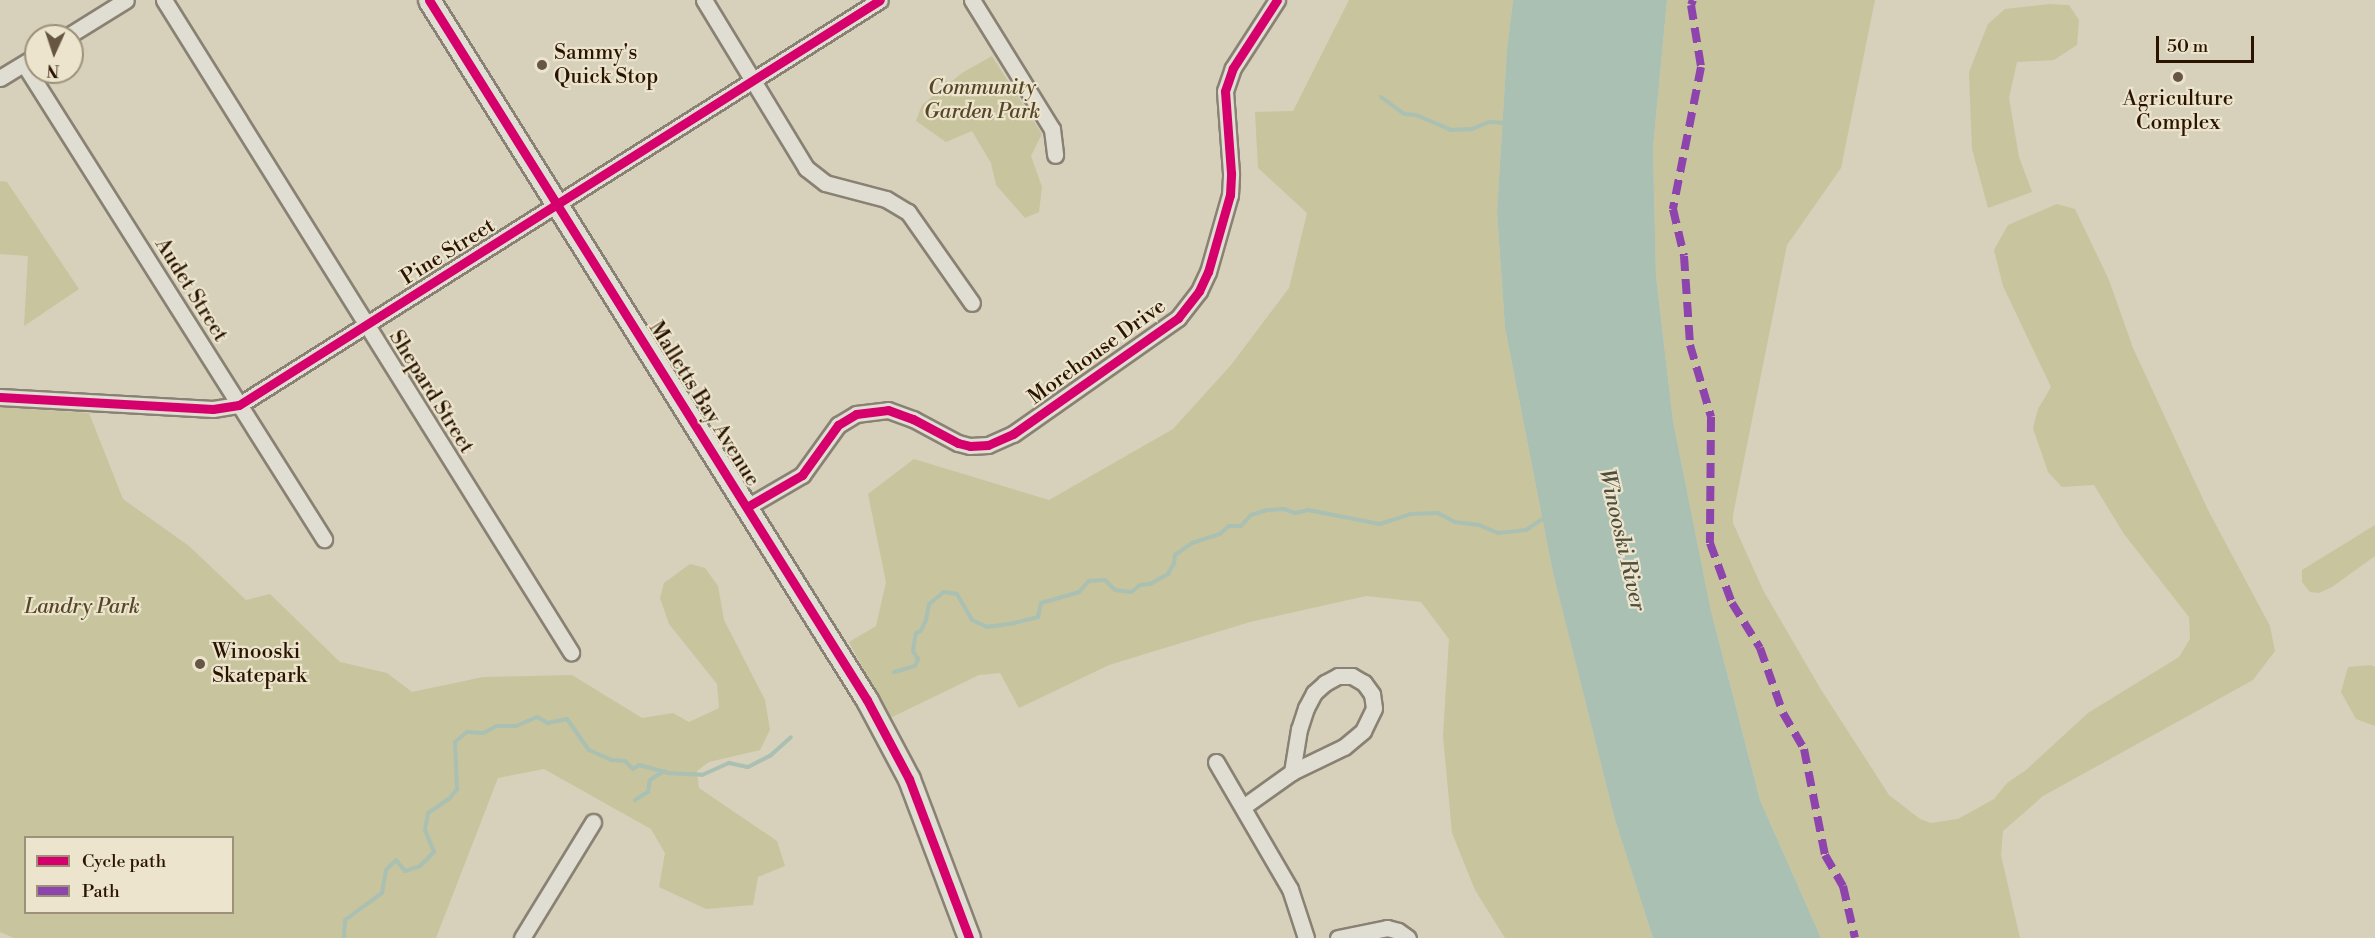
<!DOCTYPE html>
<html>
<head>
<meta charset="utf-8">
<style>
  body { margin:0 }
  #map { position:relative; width:2375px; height:938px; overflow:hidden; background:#d7d0bb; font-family:"Libre Bodoni",serif }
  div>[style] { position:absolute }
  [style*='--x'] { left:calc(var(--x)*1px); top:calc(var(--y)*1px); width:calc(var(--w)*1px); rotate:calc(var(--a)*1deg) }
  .green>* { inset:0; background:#c8c49e }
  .water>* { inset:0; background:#a9c0b3 }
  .stream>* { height:4px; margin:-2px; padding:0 2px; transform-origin:2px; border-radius:2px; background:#a9c0b3 }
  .roads { filter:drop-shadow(2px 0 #898274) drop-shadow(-2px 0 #898274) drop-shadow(0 2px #898274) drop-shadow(0 -2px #898274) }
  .street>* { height:15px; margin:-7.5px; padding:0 7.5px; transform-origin:7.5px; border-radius:7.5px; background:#e0ddd2 }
  .secondary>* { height:21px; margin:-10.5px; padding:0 10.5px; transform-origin:10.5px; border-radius:10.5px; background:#e0ddd2 }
  .quiet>* { height:8px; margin-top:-4px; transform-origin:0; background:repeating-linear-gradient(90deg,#8e44ad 0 15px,transparent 0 23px) }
  .cycleway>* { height:9px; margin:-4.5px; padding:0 4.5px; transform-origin:4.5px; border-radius:4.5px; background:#d6006c }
  .dots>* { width:16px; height:16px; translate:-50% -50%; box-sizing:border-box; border:3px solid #ece4cc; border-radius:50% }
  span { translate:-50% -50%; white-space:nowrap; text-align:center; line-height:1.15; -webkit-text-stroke:4.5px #ece4cc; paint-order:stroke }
  .poi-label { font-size:21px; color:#2a1400 }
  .left { translate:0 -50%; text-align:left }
  .park-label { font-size:21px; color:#564628; font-style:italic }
  .street-label { font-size:21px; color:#2a1400 }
  .water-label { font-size:22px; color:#4f4e3d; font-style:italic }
  .legend { position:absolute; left:24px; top:836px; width:210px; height:78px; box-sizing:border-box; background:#ece4cc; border:2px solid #9e917a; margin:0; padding:8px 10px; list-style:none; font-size:18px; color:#2a1400 }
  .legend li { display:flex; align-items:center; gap:12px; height:30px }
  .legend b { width:30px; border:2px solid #9e917a }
  .north { position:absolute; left:24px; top:24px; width:60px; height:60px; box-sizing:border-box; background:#ece4cc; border:2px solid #9e917a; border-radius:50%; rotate:183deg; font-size:16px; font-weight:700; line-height:24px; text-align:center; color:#2a1400 }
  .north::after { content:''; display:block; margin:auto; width:21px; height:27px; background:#675641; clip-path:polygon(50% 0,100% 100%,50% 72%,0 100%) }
  .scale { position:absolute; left:2156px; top:36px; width:98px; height:27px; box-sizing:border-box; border:3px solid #2a1400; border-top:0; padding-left:8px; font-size:18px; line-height:21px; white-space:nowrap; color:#2a1400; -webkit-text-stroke:4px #ece4cc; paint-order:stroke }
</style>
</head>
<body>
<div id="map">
  <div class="green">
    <i style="clip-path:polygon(1349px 0,1513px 0,1507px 49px,1497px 212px,1505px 328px,1553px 573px,1615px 820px,1653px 938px,1505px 938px,1475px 890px,1452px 833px,1443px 736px,1449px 639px,1421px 602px,1366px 596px,1250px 622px,1109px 665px,1019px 708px,1000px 673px,979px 675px,890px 718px,849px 642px,876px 626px,886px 582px,868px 494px,914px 459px,1049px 500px,1173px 429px,1231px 365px,1289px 288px,1307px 213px,1258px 168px,1255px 112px,1293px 111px)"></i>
    <i style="clip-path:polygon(1667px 0,1875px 0,1841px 168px,1787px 245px,1733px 515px,1733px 523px,1763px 590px,1820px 688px,1889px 795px,1920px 819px,1931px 823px,1958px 819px,1994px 799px,2007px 783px,2026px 770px,2088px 713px,2179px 657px,2190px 639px,2189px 617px,2124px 534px,2094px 485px,2062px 487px,2048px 472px,2033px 428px,2038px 409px,2051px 387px,2003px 286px,1994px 250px,2008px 225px,2057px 204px,2075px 209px,2109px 280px,2133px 348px,2208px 510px,2270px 626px,2275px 651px,2253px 680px,2043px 796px,2003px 831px,2001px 855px,2020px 938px,1821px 938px,1760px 800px,1711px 611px,1673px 421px,1656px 276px,1653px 148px)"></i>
    <i style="clip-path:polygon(2049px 4px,2069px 5px,2079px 20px,2077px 45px,2054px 60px,2017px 62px,2009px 98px,2019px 157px,2032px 192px,1988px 208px,1972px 149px,1969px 72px,1988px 24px,2005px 9px)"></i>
    <i style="clip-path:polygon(992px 56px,1042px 134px,1031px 156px,1042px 187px,1039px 212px,1025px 218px,996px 185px,991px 163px,972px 131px,946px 142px,916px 121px,922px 105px,962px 73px)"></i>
    <i style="clip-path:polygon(0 181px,7px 182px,79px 289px,24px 326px,28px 256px,0 254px)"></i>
    <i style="clip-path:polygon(evenodd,0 407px,89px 413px,123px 499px,189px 546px,246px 600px,270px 594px,340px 662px,387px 673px,412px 692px,483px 677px,572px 675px,642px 718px,673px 713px,689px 722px,719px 708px,717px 684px,669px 624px,660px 598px,664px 583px,690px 564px,705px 568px,718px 586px,724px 620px,765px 700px,770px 730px,760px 750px,709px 762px,697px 771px,699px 788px,777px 841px,785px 866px,758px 877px,753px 905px,706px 909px,659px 887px,665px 853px,651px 829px,544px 769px,498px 778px,436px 938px,14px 938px,0 932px,0 407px,26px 838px,232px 838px,232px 912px,26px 912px,26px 838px)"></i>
    <i style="clip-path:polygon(2375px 525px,2375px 556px,2332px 587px,2319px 593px,2310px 592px,2302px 582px,2302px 570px)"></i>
    <i style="clip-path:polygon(2371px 665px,2375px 667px,2375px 726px,2356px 719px,2341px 692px,2348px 667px)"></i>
  </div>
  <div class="water">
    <i style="clip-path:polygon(1513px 0,1667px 0,1653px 148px,1656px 276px,1673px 421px,1711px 611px,1760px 800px,1821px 938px,1653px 938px,1615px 820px,1553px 573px,1505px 328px,1497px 212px,1507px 49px)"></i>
  </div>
  <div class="stream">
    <i style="--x:1381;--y:97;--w:29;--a:36"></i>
    <i style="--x:1404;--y:114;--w:12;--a:5"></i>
    <i style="--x:1416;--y:115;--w:38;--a:23"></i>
    <i style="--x:1451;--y:130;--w:21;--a:-3"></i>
    <i style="--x:1472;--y:129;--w:18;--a:-22"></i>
    <i style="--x:1489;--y:122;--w:16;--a:4"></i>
    <i style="--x:894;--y:672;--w:22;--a:-16"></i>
    <i style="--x:915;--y:666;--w:8;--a:-67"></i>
    <i style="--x:918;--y:659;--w:9;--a:-122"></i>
    <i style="--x:913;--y:651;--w:18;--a:-81"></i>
    <i style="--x:916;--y:633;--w:5;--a:-22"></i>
    <i style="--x:921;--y:631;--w:12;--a:-66"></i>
    <i style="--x:926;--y:620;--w:16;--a:-79"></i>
    <i style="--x:929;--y:604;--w:19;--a:-39"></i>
    <i style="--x:944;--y:592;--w:13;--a:9"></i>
    <i style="--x:957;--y:594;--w:30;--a:60"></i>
    <i style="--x:972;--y:620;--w:17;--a:25"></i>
    <i style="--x:987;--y:627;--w:27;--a:-8"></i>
    <i style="--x:1014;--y:623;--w:25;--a:-14"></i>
    <i style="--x:1038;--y:617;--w:14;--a:-78"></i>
    <i style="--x:1041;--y:603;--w:40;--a:-16"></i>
    <i style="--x:1079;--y:592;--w:15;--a:-48"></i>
    <i style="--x:1089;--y:581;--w:16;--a:-4"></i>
    <i style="--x:1105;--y:580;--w:14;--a:45"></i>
    <i style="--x:1115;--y:590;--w:16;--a:7"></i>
    <i style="--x:1131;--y:592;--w:11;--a:-38"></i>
    <i style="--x:1140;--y:585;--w:10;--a:-6"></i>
    <i style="--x:1150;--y:584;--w:21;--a:-29"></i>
    <i style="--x:1168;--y:574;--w:13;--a:-61"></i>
    <i style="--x:1174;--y:563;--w:8;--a:-83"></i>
    <i style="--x:1175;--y:555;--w:21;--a:-35"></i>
    <i style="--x:1192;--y:543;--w:29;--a:-18"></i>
    <i style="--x:1220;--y:534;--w:12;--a:-42"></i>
    <i style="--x:1229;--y:526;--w:12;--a:0"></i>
    <i style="--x:1241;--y:526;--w:15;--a:-48"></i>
    <i style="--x:1251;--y:515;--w:17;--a:-17"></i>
    <i style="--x:1267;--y:510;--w:17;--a:-3"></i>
    <i style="--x:1284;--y:509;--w:12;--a:20"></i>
    <i style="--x:1295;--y:513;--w:13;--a:-13"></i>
    <i style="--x:1308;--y:510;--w:73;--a:11"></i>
    <i style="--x:1380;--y:524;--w:32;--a:-18"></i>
    <i style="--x:1410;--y:514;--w:28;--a:-2"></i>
    <i style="--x:1438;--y:513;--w:19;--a:28"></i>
    <i style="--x:1455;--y:522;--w:24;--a:7"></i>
    <i style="--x:1479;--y:525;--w:21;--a:23"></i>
    <i style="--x:1498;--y:533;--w:28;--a:-6"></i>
    <i style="--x:1526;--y:530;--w:23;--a:-34"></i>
    <i style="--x:635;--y:800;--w:15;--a:-32"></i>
    <i style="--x:648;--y:792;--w:12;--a:-81"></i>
    <i style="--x:650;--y:780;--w:17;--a:-33"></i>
    <i style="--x:344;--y:938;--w:18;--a:-87"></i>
    <i style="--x:345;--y:920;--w:46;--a:-36.1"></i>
    <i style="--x:382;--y:893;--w:23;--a:-80"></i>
    <i style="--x:386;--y:870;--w:14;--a:-45"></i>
    <i style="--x:396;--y:860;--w:14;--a:51"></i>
    <i style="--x:405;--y:871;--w:16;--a:-18"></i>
    <i style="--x:420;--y:866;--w:20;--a:-45"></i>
    <i style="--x:434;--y:852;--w:24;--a:-112"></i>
    <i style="--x:425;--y:830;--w:17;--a:-80"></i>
    <i style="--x:428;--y:813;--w:25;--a:-34"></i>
    <i style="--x:449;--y:799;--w:13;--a:-51"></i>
    <i style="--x:457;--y:789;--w:47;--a:-92.4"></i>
    <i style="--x:455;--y:742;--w:16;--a:-40"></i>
    <i style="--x:467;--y:732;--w:16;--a:4"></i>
    <i style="--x:483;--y:733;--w:16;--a:-27"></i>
    <i style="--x:497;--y:726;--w:19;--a:0"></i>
    <i style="--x:516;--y:726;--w:23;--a:-23"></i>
    <i style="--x:537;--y:717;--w:13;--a:29"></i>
    <i style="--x:548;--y:723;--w:19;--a:-12"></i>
    <i style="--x:567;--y:719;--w:38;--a:55"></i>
    <i style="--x:589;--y:750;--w:24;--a:24"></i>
    <i style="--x:611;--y:760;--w:14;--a:4"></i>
    <i style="--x:625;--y:761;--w:11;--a:45"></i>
    <i style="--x:633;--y:769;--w:7;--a:-34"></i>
    <i style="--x:639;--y:765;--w:30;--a:15"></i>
    <i style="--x:668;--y:773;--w:34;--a:3"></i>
    <i style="--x:702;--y:775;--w:30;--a:-24"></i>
    <i style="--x:729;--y:763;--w:19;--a:12"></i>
    <i style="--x:748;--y:767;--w:25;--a:-27"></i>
    <i style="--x:770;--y:756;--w:28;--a:-42"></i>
  </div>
  <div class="roads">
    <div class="street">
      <i style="--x:164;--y:0;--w:769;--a:58.03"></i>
      <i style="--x:704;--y:0;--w:197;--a:58.7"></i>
      <i style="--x:806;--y:168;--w:24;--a:38"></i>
      <i style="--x:825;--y:183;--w:63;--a:14.7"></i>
      <i style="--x:886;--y:199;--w:26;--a:31"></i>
      <i style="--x:908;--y:212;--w:111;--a:54.9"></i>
      <i style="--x:972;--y:0;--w:152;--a:58.2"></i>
      <i style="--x:1052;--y:129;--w:26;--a:83"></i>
      <i style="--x:68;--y:36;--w:68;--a:-31.8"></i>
      <i style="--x:24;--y:64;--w:562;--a:57.72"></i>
      <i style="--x:0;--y:78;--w:42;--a:-31.4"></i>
      <i style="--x:0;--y:397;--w:213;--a:3.2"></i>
      <i style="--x:213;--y:409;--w:26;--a:-9"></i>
      <i style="--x:239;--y:405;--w:758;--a:-32.29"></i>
      <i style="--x:747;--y:507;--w:64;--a:-30.2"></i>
      <i style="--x:802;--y:475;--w:62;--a:-54.2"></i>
      <i style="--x:838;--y:425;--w:21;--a:-31"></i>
      <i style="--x:856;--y:414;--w:32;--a:-7"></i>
      <i style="--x:888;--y:410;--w:27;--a:20"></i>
      <i style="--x:913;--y:419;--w:51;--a:28.1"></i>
      <i style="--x:958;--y:443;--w:12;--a:14"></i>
      <i style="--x:970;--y:446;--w:18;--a:-3"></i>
      <i style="--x:988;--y:445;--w:27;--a:-24"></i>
      <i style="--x:1013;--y:434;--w:202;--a:-35.1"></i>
      <i style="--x:1178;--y:318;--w:34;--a:-52"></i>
      <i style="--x:1199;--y:291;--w:21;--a:-65"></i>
      <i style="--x:1208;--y:272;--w:80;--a:-74.1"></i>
      <i style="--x:1230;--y:195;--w:22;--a:-87"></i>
      <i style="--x:1231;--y:173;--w:82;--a:-94.2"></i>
      <i style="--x:1225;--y:91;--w:24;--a:-71"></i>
      <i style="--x:1233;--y:68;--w:81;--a:-57.1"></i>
      <i style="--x:1216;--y:762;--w:147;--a:59.8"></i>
      <i style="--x:1290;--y:889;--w:52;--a:71.9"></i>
      <i style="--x:1243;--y:807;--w:60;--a:-35.5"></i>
      <i style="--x:1292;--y:772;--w:58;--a:-25.7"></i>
      <i style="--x:1344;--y:747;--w:25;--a:-40"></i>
      <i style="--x:1363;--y:731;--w:25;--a:-64"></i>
      <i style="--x:1374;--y:708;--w:14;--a:-98"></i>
      <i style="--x:1372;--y:694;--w:14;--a:-126"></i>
      <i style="--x:1364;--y:683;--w:14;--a:-150"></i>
      <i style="--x:1352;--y:676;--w:14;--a:180"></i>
      <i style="--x:1338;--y:676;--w:15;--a:152"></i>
      <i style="--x:1325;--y:683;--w:15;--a:138"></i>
      <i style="--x:1314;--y:693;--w:17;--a:118"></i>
      <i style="--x:1306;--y:708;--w:22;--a:108"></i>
      <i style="--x:1299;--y:729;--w:44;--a:99.2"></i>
      <i style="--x:522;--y:938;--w:136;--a:-58.5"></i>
      <i style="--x:1338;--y:938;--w:50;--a:-11.5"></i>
      <i style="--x:1387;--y:928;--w:11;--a:15"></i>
      <i style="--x:1398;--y:931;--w:12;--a:35"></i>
    </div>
    <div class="secondary">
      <i style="--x:429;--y:0;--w:826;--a:57.97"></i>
      <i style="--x:867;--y:700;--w:89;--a:62"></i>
      <i style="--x:909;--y:779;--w:170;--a:69.3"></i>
    </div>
  </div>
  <div class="quiet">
    <i style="--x:1693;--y:0;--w:5;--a:112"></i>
    <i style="--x:1691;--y:5;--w:63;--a:80.8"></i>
    <i style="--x:1701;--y:67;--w:145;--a:101.2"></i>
    <i style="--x:1673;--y:209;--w:48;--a:76.8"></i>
    <i style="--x:1684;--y:256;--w:89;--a:86.1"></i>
    <i style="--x:1690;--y:345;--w:75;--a:73.7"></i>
    <i style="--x:1711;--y:417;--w:126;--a:90.5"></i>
    <i style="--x:1710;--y:543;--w:64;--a:69.9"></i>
    <i style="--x:1732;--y:603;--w:53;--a:58.1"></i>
    <i style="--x:1760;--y:648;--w:69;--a:70.5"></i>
    <i style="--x:1783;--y:713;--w:42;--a:59.7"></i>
    <i style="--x:1804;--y:749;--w:108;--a:78.8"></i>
    <i style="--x:1825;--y:855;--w:36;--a:60"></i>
    <i style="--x:1843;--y:886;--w:53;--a:77"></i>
  </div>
  <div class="cycleway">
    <i style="--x:429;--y:0;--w:826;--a:57.97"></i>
    <i style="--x:867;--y:700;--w:89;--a:62"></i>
    <i style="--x:909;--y:779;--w:170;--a:69.3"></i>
    <i style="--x:0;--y:397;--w:213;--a:3.2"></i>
    <i style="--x:213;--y:409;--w:26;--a:-9"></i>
    <i style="--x:239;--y:405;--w:758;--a:-32.29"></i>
    <i style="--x:747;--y:507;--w:64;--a:-30.2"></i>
    <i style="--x:802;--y:475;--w:62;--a:-54.2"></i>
    <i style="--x:838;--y:425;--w:21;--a:-31"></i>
    <i style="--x:856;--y:414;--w:32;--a:-7"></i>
    <i style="--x:888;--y:410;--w:27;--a:20"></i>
    <i style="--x:913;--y:419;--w:51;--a:28.1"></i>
    <i style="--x:958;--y:443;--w:12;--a:14"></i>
    <i style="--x:970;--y:446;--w:18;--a:-3"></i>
    <i style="--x:988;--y:445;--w:27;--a:-24"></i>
    <i style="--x:1013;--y:434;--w:202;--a:-35.1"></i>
    <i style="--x:1178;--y:318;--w:34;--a:-52"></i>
    <i style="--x:1199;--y:291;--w:21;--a:-65"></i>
    <i style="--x:1208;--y:272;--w:80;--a:-74.1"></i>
    <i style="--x:1230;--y:195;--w:22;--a:-87"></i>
    <i style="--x:1231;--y:173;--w:82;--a:-94.2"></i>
    <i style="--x:1225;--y:91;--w:24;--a:-71"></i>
    <i style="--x:1233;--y:68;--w:81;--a:-57.1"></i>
  </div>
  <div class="dots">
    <i style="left:542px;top:65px;background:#675641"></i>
    <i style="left:2178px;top:77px;background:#675641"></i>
    <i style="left:200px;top:664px;background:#675641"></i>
  </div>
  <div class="poi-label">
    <span class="left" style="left:554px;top:65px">Sammy's<br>Quick Stop</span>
    <span style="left:2178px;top:111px">Agriculture<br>Complex</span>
    <span class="left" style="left:212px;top:664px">Winooski<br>Skatepark</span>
  </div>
  <div class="park-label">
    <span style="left:982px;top:100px">Community<br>Garden Park</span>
    <span style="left:82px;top:607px">Landry Park</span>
  </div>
  <div class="street-label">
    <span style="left:448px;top:252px;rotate:-32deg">Pine Street</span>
    <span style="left:191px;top:290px;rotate:58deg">Audet Street</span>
    <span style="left:1097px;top:352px;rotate:-36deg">Morehouse Drive</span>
    <span style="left:431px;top:392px;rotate:58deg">Shepard Street</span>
    <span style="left:704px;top:404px;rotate:58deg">Malletts Bay Avenue</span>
  </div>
  <div class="water-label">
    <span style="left:1622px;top:540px;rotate:77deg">Winooski River</span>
  </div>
  <ul class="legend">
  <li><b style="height:8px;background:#d6006c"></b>Cycle path</li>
  <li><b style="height:8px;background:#8e44ad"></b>Path</li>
  </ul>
  <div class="north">N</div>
  <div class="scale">50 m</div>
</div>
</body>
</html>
